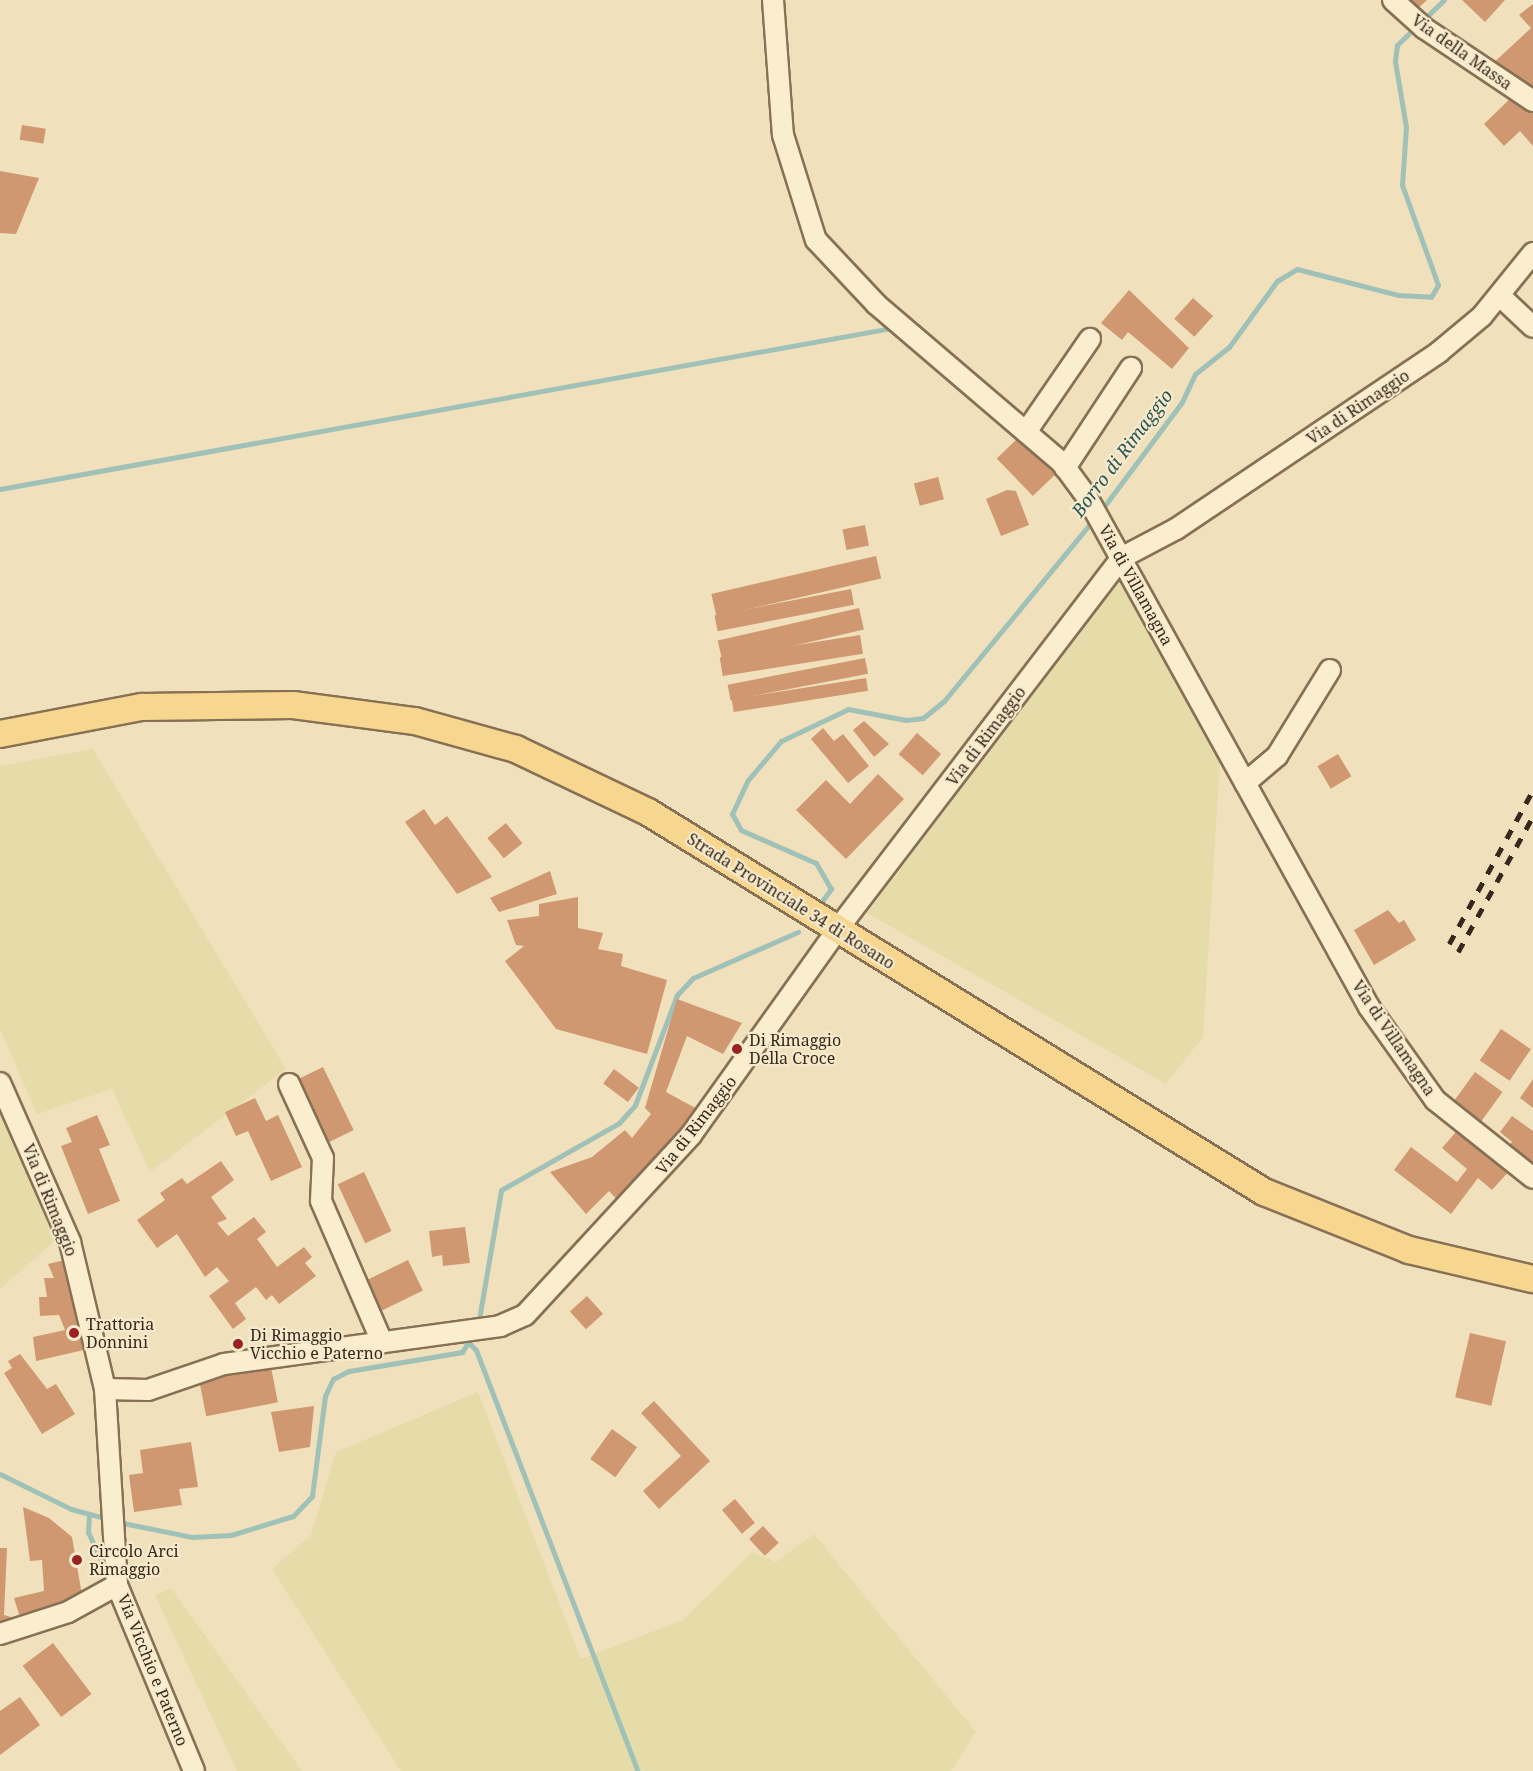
<!DOCTYPE html>
<html>
<head>
<meta charset="utf-8">
<style>
  body { margin:0 }
  #map { position:relative; width:1533px; height:1771px; overflow:hidden; background:#f0e0bc; font-family:"Noto Serif",serif }
  div>[style] { position:absolute }
  [style*='--x'] { left:calc(var(--x)*1px); top:calc(var(--y)*1px); width:calc(var(--w)*1px); rotate:calc(var(--a)*1deg) }
  .farmland>* { inset:0; background:#e6dca9 }
  .stream>* { height:5px; margin:-2.5px; padding:0 2.5px; transform-origin:2.5px; border-radius:2.5px; background:#a0c1b7 }
  .building>* { inset:0; background:#d09870; transform-origin:0 0 }
  .roads { filter:drop-shadow(2px 0 #887055) drop-shadow(-2px 0 #887055) drop-shadow(0 2px #887055) drop-shadow(0 -2px #887055) }
  .minor>* { height:20px; margin:-10px; padding:0 10px; transform-origin:10px; border-radius:10px; background:#fbeecf }
  .major>* { height:26px; margin:-13px; padding:0 13px; transform-origin:13px; border-radius:13px; background:#f7d690 }
  .rail>* { height:4.5px; margin-top:-2.25px; transform-origin:0; background:repeating-linear-gradient(90deg,#37281b 0 10px,transparent 0 20px) }
  .dots>* { width:16px; height:16px; translate:-50% -50%; box-sizing:border-box; border:3px solid #f7eacc; border-radius:50% }
  span { translate:-50% -50%; white-space:nowrap; text-align:center; line-height:1.15; -webkit-text-stroke:4.5px #f7eacc; paint-order:stroke }
  .street-label { font-size:16px; color:#37281b }
  .poi-label { font-size:16px; color:#37281b }
  .left { translate:0 -50%; text-align:left }
  .water-label { font-size:18px; color:#295754; font-style:italic }
</style>
</head>
<body>
<div id="map">
  <div class="farmland">
    <i style="clip-path:polygon(1120px 581px,1220px 760px,1203px 1037px,1166px 1084px,867px 913px)"></i>
    <i style="clip-path:polygon(93px 749px,286px 1069px,150px 1172px,112px 1089px,37px 1114px,0 1029px,0 766px)"></i>
    <i style="clip-path:polygon(0 1105px,59px 1237px,0 1289px)"></i>
    <i style="clip-path:polygon(478px 1392px,581px 1659px,683px 1620px,752px 1552px,776px 1562px,814px 1534px,976px 1732px,951px 1771px,401px 1771px,272px 1569px,311px 1535px,336px 1452px)"></i>
    <i style="clip-path:polygon(171px 1588px,302px 1771px,237px 1771px,155px 1595px)"></i>
  </div>
  <div class="stream">
    <i style="--x:0;--y:489;--w:905;--a:-10.24"></i>
    <i style="--x:1100;--y:512;--w:137;--a:-53.3"></i>
    <i style="--x:1182;--y:402;--w:31;--a:-65"></i>
    <i style="--x:1195;--y:374;--w:43;--a:-38.5"></i>
    <i style="--x:1229;--y:347;--w:82;--a:-54"></i>
    <i style="--x:1277;--y:281;--w:23;--a:-31"></i>
    <i style="--x:1297;--y:269;--w:104;--a:14.4"></i>
    <i style="--x:1398;--y:295;--w:33;--a:3"></i>
    <i style="--x:1431;--y:297;--w:14;--a:-60"></i>
    <i style="--x:1438;--y:285;--w:106;--a:-109.8"></i>
    <i style="--x:1402;--y:185;--w:58;--a:-86.1"></i>
    <i style="--x:1406;--y:127;--w:67;--a:-99.5"></i>
    <i style="--x:1395;--y:61;--w:16;--a:-83"></i>
    <i style="--x:1397;--y:45;--w:65;--a:-43.8"></i>
    <i style="--x:820;--y:904;--w:19;--a:-54"></i>
    <i style="--x:831;--y:889;--w:30;--a:-120"></i>
    <i style="--x:816;--y:863;--w:82;--a:-156.3"></i>
    <i style="--x:741;--y:830;--w:18;--a:-119"></i>
    <i style="--x:732;--y:814;--w:38;--a:-65"></i>
    <i style="--x:748;--y:780;--w:51;--a:-49.8"></i>
    <i style="--x:781;--y:741;--w:74;--a:-25.5"></i>
    <i style="--x:848;--y:709;--w:59;--a:10.7"></i>
    <i style="--x:906;--y:720;--w:17;--a:-7"></i>
    <i style="--x:923;--y:718;--w:27;--a:-39"></i>
    <i style="--x:944;--y:701;--w:236;--a:-50.5"></i>
    <i style="--x:478;--y:1325;--w:137;--a:-80.3"></i>
    <i style="--x:501;--y:1190;--w:136;--a:-29.6"></i>
    <i style="--x:619;--y:1123;--w:24;--a:-48"></i>
    <i style="--x:635;--y:1105;--w:118;--a:-69.1"></i>
    <i style="--x:677;--y:995;--w:23;--a:-47"></i>
    <i style="--x:693;--y:978;--w:115;--a:-23.7"></i>
    <i style="--x:468;--y:1342;--w:11;--a:45"></i>
    <i style="--x:476;--y:1350;--w:451;--a:69"></i>
    <i style="--x:0;--y:1474;--w:79;--a:26.2"></i>
    <i style="--x:71;--y:1509;--w:39;--a:15"></i>
    <i style="--x:89;--y:1514;--w:18;--a:93"></i>
    <i style="--x:88;--y:1532;--w:51;--a:65.5"></i>
    <i style="--x:118;--y:1522;--w:76;--a:11.5"></i>
    <i style="--x:192;--y:1537;--w:39;--a:-3"></i>
    <i style="--x:231;--y:1535;--w:65;--a:-17"></i>
    <i style="--x:293;--y:1516;--w:28;--a:-46"></i>
    <i style="--x:312;--y:1496;--w:101;--a:-82.6"></i>
    <i style="--x:325;--y:1396;--w:19;--a:-65"></i>
    <i style="--x:333;--y:1379;--w:18;--a:-27"></i>
    <i style="--x:349;--y:1371;--w:115;--a:-9.5"></i>
    <i style="--x:462;--y:1352;--w:19;--a:-58"></i>
  </div>
  <div class="building">
    <i style="clip-path:polygon(1402px 0,1427px 0,1415px 11px)"></i>
    <i style="clip-path:polygon(1462px 0,1505px 0,1485px 22px)"></i>
    <i style="clip-path:polygon(1533px 4px,1533px 91px,1490px 66px,1531px 28px,1519px 15px)"></i>
    <i style="clip-path:polygon(1515px 94px,1533px 113px,1533px 146px,1520px 131px,1504px 146px,1484px 124px)"></i>
    <i style="left:22px;top:125px;width:24px;height:15px;rotate:9deg"></i>
    <i style="clip-path:polygon(0 171px,39px 178px,16px 234px,0 233px)"></i>
    <i style="clip-path:polygon(1129px 290px,1189px 348px,1172px 369px,1128px 332px,1122px 340px,1101px 323px)"></i>
    <i style="left:1193px;top:298px;width:27px;height:28px;rotate:42deg"></i>
    <i style="left:1019px;top:437px;width:52px;height:31px;rotate:46deg"></i>
    <i style="left:938px;top:477px;width:23px;height:25px;rotate:75deg"></i>
    <i style="clip-path:polygon(1007px 490px,1016px 491px,1029px 525px,1001px 536px,986px 499px)"></i>
    <i style="left:865px;top:525px;width:21px;height:23px;rotate:79deg"></i>
    <i style="left:876px;top:556px;width:23px;height:169px;rotate:77deg"></i>
    <i style="left:851px;top:589px;width:16px;height:139px;rotate:79deg"></i>
    <i style="left:859px;top:608px;width:22px;height:145px;rotate:77deg"></i>
    <i style="left:860px;top:635px;width:19px;height:142px;rotate:81deg"></i>
    <i style="left:865px;top:658px;width:16px;height:140px;rotate:79deg"></i>
    <i style="left:866px;top:678px;width:13px;height:136px;rotate:81deg"></i>
    <i style="clip-path:polygon(864px 721px,889px 744px,874px 757px,853px 730px)"></i>
    <i style="clip-path:polygon(823px 728px,834px 741px,843px 734px,869px 766px,848px 783px,811px 739px)"></i>
    <i style="left:917px;top:733px;width:32px;height:28px;rotate:41deg"></i>
    <i style="left:1338px;top:754px;width:26px;height:24px;rotate:59deg"></i>
    <i style="clip-path:polygon(878px 774px,904px 799px,846px 859px,796px 810px,826px 780px,850px 804px)"></i>
    <i style="clip-path:polygon(424px 809px,435px 825px,447px 816px,492px 877px,457px 894px,405px 822px)"></i>
    <i style="left:506px;top:823px;width:26px;height:24px;rotate:51deg"></i>
    <i style="clip-path:polygon(550px 871px,557px 894px,499px 912px,490px 898px)"></i>
    <i style="clip-path:polygon(578px 897px,578px 928px,603px 933px,598px 949px,623px 954px,621px 966px,667px 980px,647px 1054px,556px 1029px,505px 961px,524px 946px,516px 945px,507px 920px,539px 916px,539px 904px)"></i>
    <i style="clip-path:polygon(1388px 910px,1399px 923px,1404px 920px,1416px 940px,1374px 965px,1354px 930px)"></i>
    <i style="clip-path:polygon(677px 999px,742px 1023px,723px 1054px,687px 1036px,666px 1092px,699px 1110px,622px 1205px,609px 1191px,586px 1214px,550px 1172px,592px 1157px,625px 1130px,632px 1138px,651px 1114px,645px 1108px)"></i>
    <i style="left:1501px;top:1029px;width:36px;height:38px;rotate:34deg"></i>
    <i style="left:323px;top:1067px;width:70px;height:29px;rotate:64deg"></i>
    <i style="left:614px;top:1069px;width:31px;height:18px;rotate:37deg"></i>
    <i style="left:1475px;top:1072px;width:34px;height:41px;rotate:36deg"></i>
    <i style="clip-path:polygon(1533px 1079px,1533px 1108px,1520px 1098px)"></i>
    <i style="clip-path:polygon(255px 1098px,266px 1121px,278px 1115px,302px 1167px,271px 1181px,248px 1131px,236px 1136px,225px 1112px)"></i>
    <i style="clip-path:polygon(97px 1115px,110px 1145px,99px 1149px,120px 1201px,88px 1214px,61px 1146px,72px 1142px,66px 1128px)"></i>
    <i style="clip-path:polygon(1512px 1116px,1533px 1131px,1533px 1167px,1507px 1148px,1512px 1142px,1500px 1132px)"></i>
    <i style="clip-path:polygon(1461px 1126px,1511px 1169px,1492px 1190px,1478px 1178px,1451px 1214px,1394px 1170px,1411px 1147px,1457px 1182px,1467px 1169px,1442px 1148px)"></i>
    <i style="clip-path:polygon(221px 1161px,234px 1180px,211px 1197px,227px 1219px,217px 1223px,228px 1236px,254px 1217px,266px 1232px,257px 1239px,277px 1267px,304px 1247px,312px 1257px,305px 1263px,316px 1276px,279px 1304px,272px 1295px,266px 1300px,256px 1287px,235px 1303px,246px 1319px,233px 1329px,209px 1296px,229px 1281px,217px 1267px,205px 1277px,177px 1234px,157px 1248px,137px 1220px,165px 1200px,160px 1193px,182px 1178px,187px 1184px)"></i>
    <i style="left:364px;top:1172px;width:65px;height:29px;rotate:65deg"></i>
    <i style="clip-path:polygon(465px 1227px,470px 1263px,443px 1266px,442px 1255px,432px 1257px,429px 1231px)"></i>
    <i style="clip-path:polygon(65px 1260px,88px 1349px,36px 1361px,33px 1337px,65px 1330px,59px 1315px,40px 1316px,39px 1297px,47px 1297px,44px 1278px,54px 1278px,48px 1264px)"></i>
    <i style="left:408px;top:1260px;width:34px;height:53px;rotate:64deg"></i>
    <i style="left:587px;top:1296px;width:24px;height:23px;rotate:48deg"></i>
    <i style="left:1470px;top:1333px;width:37px;height:66px;rotate:13deg"></i>
    <i style="clip-path:polygon(20px 1354px,47px 1389px,56px 1384px,75px 1414px,42px 1434px,4px 1373px,12px 1368px,8px 1361px)"></i>
    <i style="left:271px;top:1367px;width:36px;height:73px;rotate:79deg"></i>
    <i style="clip-path:polygon(654px 1401px,710px 1461px,659px 1509px,643px 1491px,681px 1456px,641px 1413px)"></i>
    <i style="clip-path:polygon(314px 1406px,310px 1447px,279px 1452px,271px 1412px)"></i>
    <i style="left:612px;top:1429px;width:31px;height:37px;rotate:36deg"></i>
    <i style="clip-path:polygon(191px 1442px,198px 1487px,179px 1489px,182px 1505px,134px 1512px,129px 1475px,143px 1473px,140px 1450px)"></i>
    <i style="left:735px;top:1499px;width:31px;height:17px;rotate:50deg"></i>
    <i style="clip-path:polygon(23px 1507px,49px 1518px,72px 1537px,83px 1601px,22px 1624px,14px 1598px,44px 1591px,42px 1560px,30px 1561px)"></i>
    <i style="left:763px;top:1526px;width:23px;height:19px;rotate:47deg"></i>
    <i style="clip-path:polygon(0 1548px,7px 1548px,4px 1615px,11px 1617px,9px 1628px,0 1631px)"></i>
    <i style="left:53px;top:1643px;width:64px;height:38px;rotate:53deg"></i>
    <i style="clip-path:polygon(20px 1697px,40px 1725px,0 1755px,0 1711px)"></i>
  </div>
  <div class="roads">
    <div class="minor">
      <i style="--x:773;--y:0;--w:135;--a:85.8"></i>
      <i style="--x:783;--y:135;--w:110;--a:72.6"></i>
      <i style="--x:816;--y:240;--w:88;--a:46.8"></i>
      <i style="--x:876;--y:304;--w:245;--a:40.5"></i>
      <i style="--x:1062;--y:463;--w:42;--a:53.7"></i>
      <i style="--x:1087;--y:497;--w:583;--a:61.06"></i>
      <i style="--x:1369;--y:1007;--w:114;--a:54.6"></i>
      <i style="--x:1435;--y:1100;--w:125;--a:38.5"></i>
      <i style="--x:1393;--y:0;--w:42;--a:42.1"></i>
      <i style="--x:1424;--y:28;--w:131;--a:33.8"></i>
      <i style="--x:1500;--y:296;--w:45;--a:43.2"></i>
      <i style="--x:1026;--y:432;--w:113;--a:-55.5"></i>
      <i style="--x:1065;--y:468;--w:120;--a:-56.6"></i>
      <i style="--x:1245;--y:783;--w:42;--a:-40.2"></i>
      <i style="--x:1277;--y:756;--w:101;--a:-58.4"></i>
      <i style="--x:0;--y:1083;--w:174;--a:66.2"></i>
      <i style="--x:70;--y:1242;--w:151;--a:76.6"></i>
      <i style="--x:105;--y:1389;--w:196;--a:86.5"></i>
      <i style="--x:117;--y:1585;--w:201;--a:67.5"></i>
      <i style="--x:289;--y:1084;--w:81;--a:65.3"></i>
      <i style="--x:323;--y:1158;--w:43;--a:92.7"></i>
      <i style="--x:321;--y:1201;--w:154;--a:66.6"></i>
      <i style="--x:105;--y:1389;--w:43;--a:1.3"></i>
      <i style="--x:148;--y:1390;--w:80;--a:-18.9"></i>
      <i style="--x:224;--y:1364;--w:279;--a:-7.8"></i>
      <i style="--x:500;--y:1326;--w:27;--a:-24"></i>
      <i style="--x:525;--y:1315;--w:245;--a:-47.3"></i>
      <i style="--x:691;--y:1135;--w:252;--a:-54.5"></i>
      <i style="--x:837;--y:930;--w:468;--a:-52.6"></i>
      <i style="--x:1121;--y:558;--w:62;--a:-27.8"></i>
      <i style="--x:1176;--y:529;--w:317;--a:-33.9"></i>
      <i style="--x:1439;--y:352;--w:56;--a:-39.9"></i>
      <i style="--x:1482;--y:316;--w:81;--a:-51"></i>
      <i style="--x:0;--y:1634;--w:71;--a:-17.9"></i>
      <i style="--x:68;--y:1612;--w:56;--a:-28.9"></i>
    </div>
    <div class="major">
      <i style="--x:0;--y:734;--w:145;--a:-10.8"></i>
      <i style="--x:142;--y:707;--w:151;--a:-0.8"></i>
      <i style="--x:293;--y:705;--w:123;--a:7.5"></i>
      <i style="--x:415;--y:721;--w:105;--a:15.5"></i>
      <i style="--x:516;--y:749;--w:146;--a:25.5"></i>
      <i style="--x:648;--y:812;--w:724;--a:31.67"></i>
      <i style="--x:1264;--y:1192;--w:156;--a:21.8"></i>
      <i style="--x:1409;--y:1250;--w:127;--a:13.2"></i>
    </div>
  </div>
  <div class="rail">
    <i style="--x:1449;--y:944;--w:175;--a:-61.4"></i>
    <i style="--x:1458;--y:952;--w:155;--a:-61.1"></i>
  </div>
  <div class="dots">
    <i style="left:737px;top:1049px;background:#9a2223"></i>
    <i style="left:74px;top:1333px;background:#9a2223"></i>
    <i style="left:238px;top:1344px;background:#9a2223"></i>
    <i style="left:77px;top:1560px;background:#9a2223"></i>
  </div>
  <div class="street-label">
    <span style="left:1462px;top:52px;rotate:35deg">Via della Massa</span>
    <span style="left:1358px;top:407px;rotate:-34deg">Via di Rimaggio</span>
    <span style="left:1136px;top:585px;rotate:61deg">Via di Villamagna</span>
    <span style="left:986px;top:736px;rotate:-53deg">Via di Rimaggio</span>
    <span style="left:791px;top:901px;rotate:32deg">Strada Provinciale 34 di Rosano</span>
    <span style="left:1394px;top:1038px;rotate:56deg">Via di Villamagna</span>
    <span style="left:696px;top:1125px;rotate:-52deg">Via di Rimaggio</span>
    <span style="left:50px;top:1200px;rotate:68deg">Via di Rimaggio</span>
    <span style="left:153px;top:1670px;rotate:68deg">Via Vicchio e Paterno</span>
  </div>
  <div class="poi-label">
    <span class="left" style="left:749px;top:1049px">Di Rimaggio<br>Della Croce</span>
    <span class="left" style="left:86px;top:1333px">Trattoria<br>Donnini</span>
    <span class="left" style="left:250px;top:1344px">Di Rimaggio<br>Vicchio e Paterno</span>
    <span class="left" style="left:89px;top:1560px">Circolo Arci<br>Rimaggio</span>
  </div>
  <div class="water-label">
    <span style="left:1122px;top:453px;rotate:-53deg">Borro di Rimaggio</span>
  </div>
</div>
</body>
</html>
